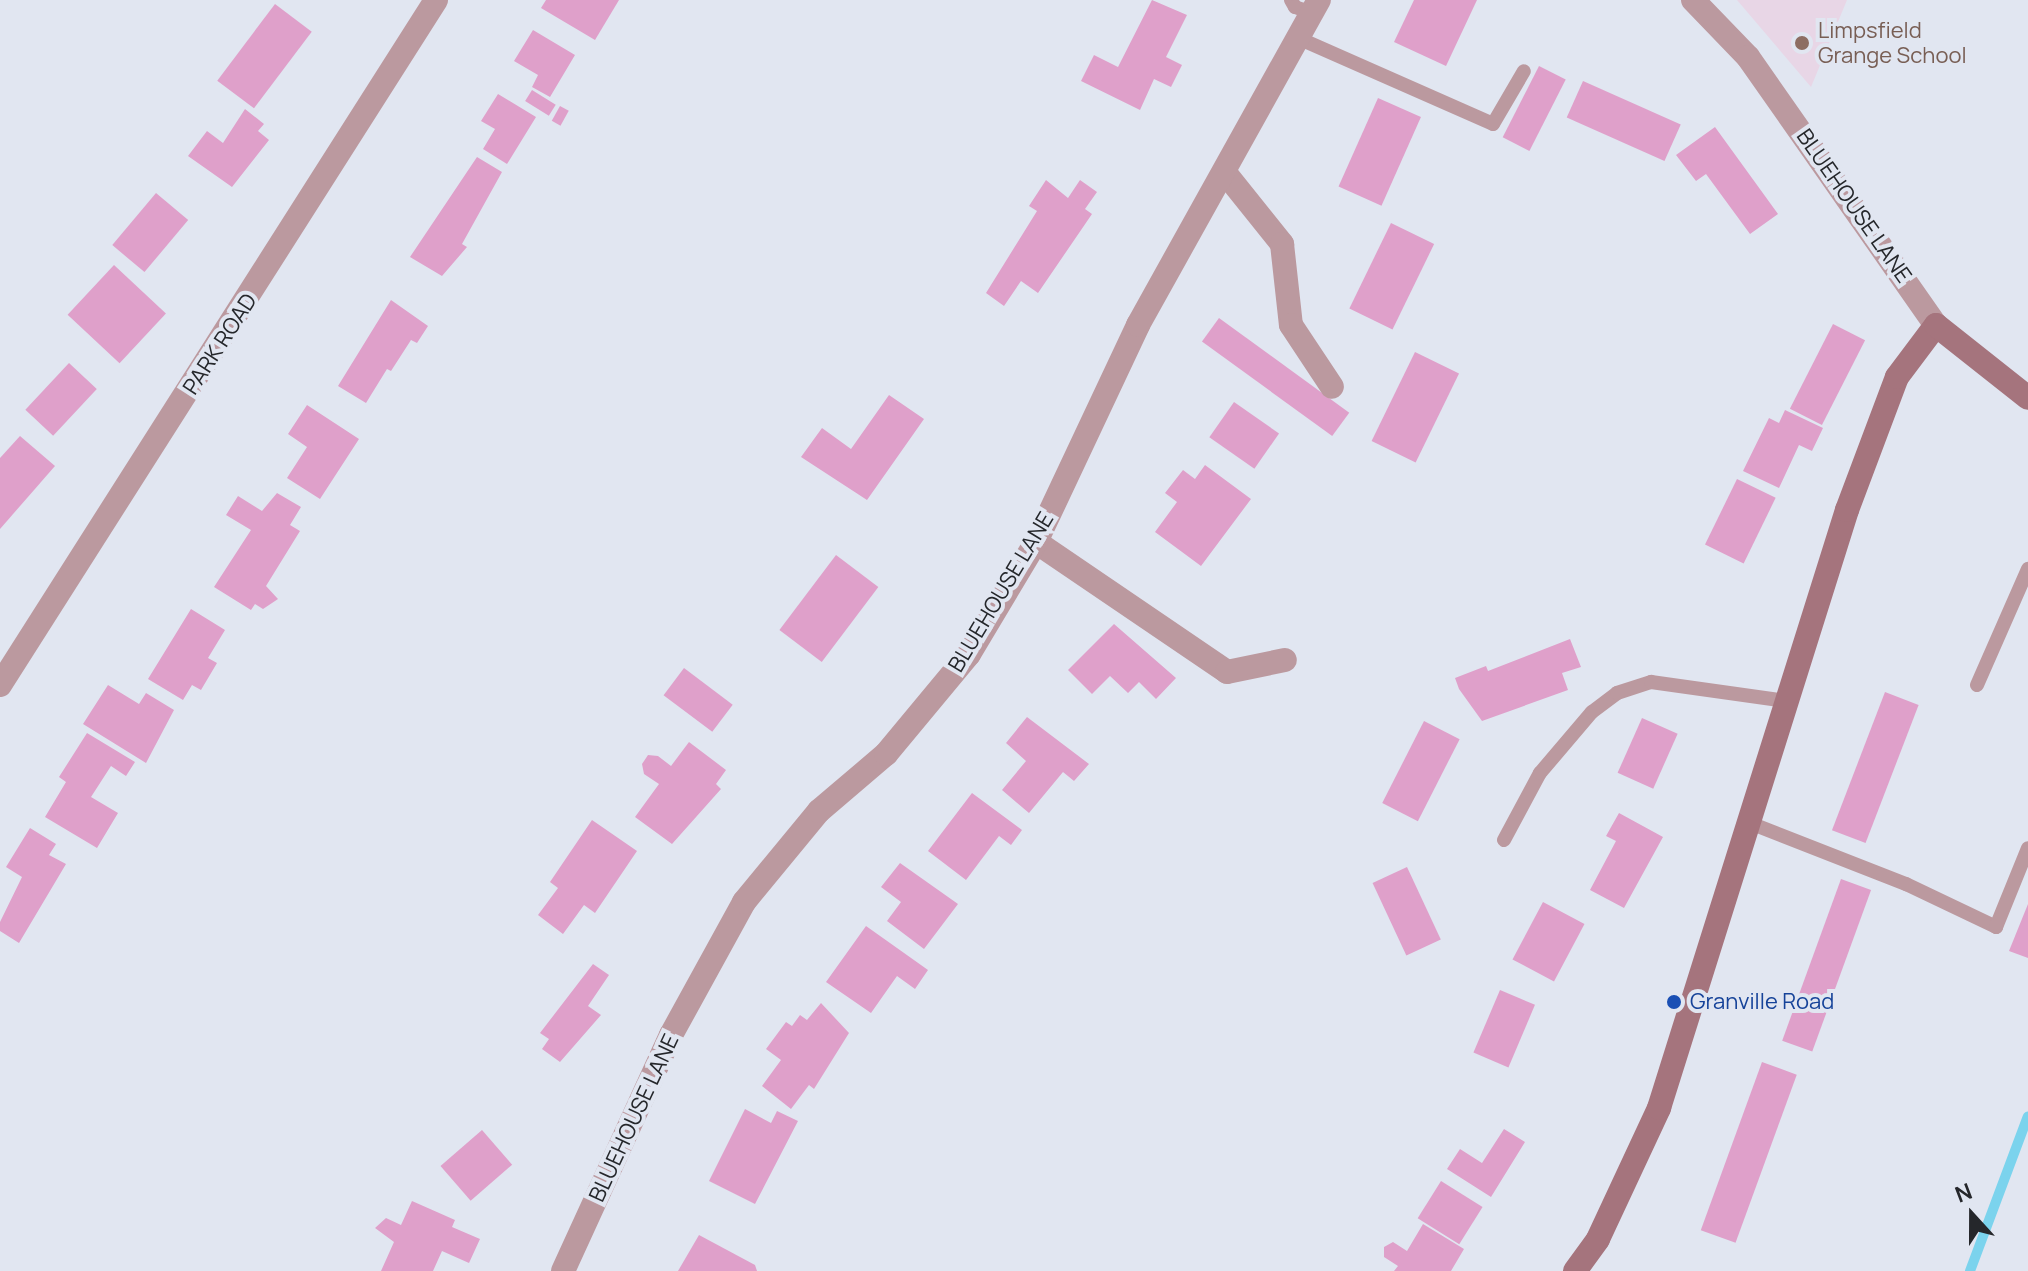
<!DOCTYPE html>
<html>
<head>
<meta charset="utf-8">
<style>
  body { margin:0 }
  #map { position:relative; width:2028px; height:1271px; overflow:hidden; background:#e1e6f1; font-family:Manrope,sans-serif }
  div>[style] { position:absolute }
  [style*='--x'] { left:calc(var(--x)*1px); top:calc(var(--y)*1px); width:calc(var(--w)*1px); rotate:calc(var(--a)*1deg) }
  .education>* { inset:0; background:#e8d6e6 }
  .stream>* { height:10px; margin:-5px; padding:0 5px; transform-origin:5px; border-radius:5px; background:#7bd3ed }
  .building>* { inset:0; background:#dfa0ca; transform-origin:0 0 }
  .lane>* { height:14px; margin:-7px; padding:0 7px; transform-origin:7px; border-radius:7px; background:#bb999f }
  .street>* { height:24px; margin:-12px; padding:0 12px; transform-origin:12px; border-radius:12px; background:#bb999f }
  .secondary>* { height:24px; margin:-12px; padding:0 12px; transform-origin:12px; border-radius:12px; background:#a5747d }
  .dots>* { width:22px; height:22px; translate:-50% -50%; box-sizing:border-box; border:4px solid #e1e6f1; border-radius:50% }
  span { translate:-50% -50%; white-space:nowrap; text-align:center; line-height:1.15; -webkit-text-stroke:8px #e1e6f1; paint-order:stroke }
  .education-label { font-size:22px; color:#785e54 }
  .left { translate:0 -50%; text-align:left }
  .street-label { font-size:22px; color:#25272b }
  .transit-label { font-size:22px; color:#164399 }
  .north { position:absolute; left:1932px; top:1175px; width:80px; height:80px; -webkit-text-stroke:6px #e1e6f1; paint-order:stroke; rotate:339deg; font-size:22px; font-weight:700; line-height:32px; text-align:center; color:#25272b }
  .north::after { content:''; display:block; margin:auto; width:28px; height:36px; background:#25272b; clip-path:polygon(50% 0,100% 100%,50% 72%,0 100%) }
</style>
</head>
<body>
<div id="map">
  <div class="education">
    <i style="clip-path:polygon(1737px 0,1847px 0,1811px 87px)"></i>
  </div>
  <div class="stream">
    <i style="--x:1970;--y:1271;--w:165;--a:-69.5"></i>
  </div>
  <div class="building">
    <i style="clip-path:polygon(546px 0,619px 0,595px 40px,541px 8px)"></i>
    <i style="clip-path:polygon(1152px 0,1187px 15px,1166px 57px,1182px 65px,1171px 87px,1154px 79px,1140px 110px,1081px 81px,1094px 55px,1118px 67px)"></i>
    <i style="clip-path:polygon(1414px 0,1477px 0,1446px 66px,1394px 42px)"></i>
    <i style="left:275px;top:4px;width:46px;height:96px;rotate:37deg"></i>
    <i style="clip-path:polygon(533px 30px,575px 55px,550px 97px,532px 87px,538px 75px,514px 61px)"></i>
    <i style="left:1539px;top:66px;width:30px;height:80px;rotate:27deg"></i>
    <i style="left:1583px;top:81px;width:107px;height:40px;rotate:24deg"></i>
    <i style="left:532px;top:90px;width:28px;height:13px;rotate:32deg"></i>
    <i style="clip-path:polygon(498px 94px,536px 117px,507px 164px,483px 149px,495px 129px,481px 121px)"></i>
    <i style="left:1378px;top:98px;width:47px;height:97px;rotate:24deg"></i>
    <i style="left:560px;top:106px;width:10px;height:17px;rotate:29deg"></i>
    <i style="clip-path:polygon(245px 109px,264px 124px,258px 131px,269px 140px,232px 187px,188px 156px,207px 131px,223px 143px)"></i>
    <i style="clip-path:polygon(1715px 127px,1778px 214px,1750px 234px,1706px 174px,1696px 181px,1676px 155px)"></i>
    <i style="clip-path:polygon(477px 157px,502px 172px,462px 244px,467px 247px,442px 276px,410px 257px)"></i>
    <i style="clip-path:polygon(1046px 180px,1068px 198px,1080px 180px,1097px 192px,1085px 209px,1092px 214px,1038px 293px,1021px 281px,1004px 306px,986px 293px,1037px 211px,1029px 206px)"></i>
    <i style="left:156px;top:193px;width:42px;height:68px;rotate:40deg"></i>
    <i style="left:1391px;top:223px;width:48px;height:95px;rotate:26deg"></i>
    <i style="left:114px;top:265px;width:71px;height:68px;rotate:43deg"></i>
    <i style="clip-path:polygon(391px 300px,428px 326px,417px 343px,411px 340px,391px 371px,387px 369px,366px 403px,338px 386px)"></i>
    <i style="left:1219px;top:318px;width:161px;height:29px;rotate:36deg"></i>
    <i style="left:1833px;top:324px;width:36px;height:95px;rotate:27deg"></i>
    <i style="left:1415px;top:352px;width:49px;height:99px;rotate:26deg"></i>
    <i style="left:69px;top:363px;width:38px;height:64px;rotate:43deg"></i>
    <i style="clip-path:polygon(889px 395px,924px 419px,867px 500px,801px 457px,822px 428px,851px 449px)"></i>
    <i style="left:1234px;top:402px;width:55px;height:43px;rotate:35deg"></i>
    <i style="clip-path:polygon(307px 405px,359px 439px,320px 499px,287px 478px,307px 447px,288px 434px)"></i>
    <i style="clip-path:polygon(1785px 410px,1823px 428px,1812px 451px,1799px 445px,1779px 488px,1743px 471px,1769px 418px,1779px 423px)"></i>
    <i style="clip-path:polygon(20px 436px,55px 466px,0 529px,0 458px)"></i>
    <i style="clip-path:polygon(1205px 465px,1251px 499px,1201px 566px,1155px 532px,1177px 502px,1165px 493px,1183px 470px,1195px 479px)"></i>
    <i style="left:1737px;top:479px;width:43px;height:73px;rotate:26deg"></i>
    <i style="clip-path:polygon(277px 493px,301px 507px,290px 525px,300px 531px,266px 586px,278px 599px,263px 609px,255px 604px,251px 610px,214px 587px,251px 530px,226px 515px,238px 496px,262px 511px)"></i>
    <i style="left:836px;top:555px;width:53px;height:94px;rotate:37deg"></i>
    <i style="clip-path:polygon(191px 609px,225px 630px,208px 658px,217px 663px,201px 690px,192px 685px,183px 700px,148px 679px)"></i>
    <i style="clip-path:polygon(1114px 624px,1176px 678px,1156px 699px,1139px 682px,1128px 693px,1110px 676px,1092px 694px,1068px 670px)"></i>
    <i style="clip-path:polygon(1570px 639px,1581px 667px,1562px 673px,1568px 690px,1482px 721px,1459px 689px,1455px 678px,1486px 666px,1488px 671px)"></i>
    <i style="left:684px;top:668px;width:61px;height:34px;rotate:37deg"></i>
    <i style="clip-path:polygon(108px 685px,139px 704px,146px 693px,174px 710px,146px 763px,83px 724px)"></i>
    <i style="left:1885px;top:692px;width:36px;height:148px;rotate:21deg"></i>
    <i style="clip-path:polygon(1027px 717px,1089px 764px,1074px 781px,1063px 772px,1029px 813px,1002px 790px,1026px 761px,1006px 743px)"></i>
    <i style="left:1642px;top:718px;width:39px;height:60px;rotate:24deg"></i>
    <i style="left:1424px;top:721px;width:40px;height:92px;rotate:27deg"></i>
    <i style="clip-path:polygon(87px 733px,135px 762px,126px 776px,111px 766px,91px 797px,118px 813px,97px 848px,45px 817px,66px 782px,59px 777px)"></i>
    <i style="clip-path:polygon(689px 742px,726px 770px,716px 784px,721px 789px,672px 844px,635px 817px,659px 784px,644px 774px,642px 764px,648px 755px,658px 756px,671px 766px)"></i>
    <i style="clip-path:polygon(972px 793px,1022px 830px,1011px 845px,999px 836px,966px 880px,928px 851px)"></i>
    <i style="clip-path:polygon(1619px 813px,1663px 837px,1624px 908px,1590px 890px,1616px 841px,1606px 836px)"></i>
    <i style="clip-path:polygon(592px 820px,637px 851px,595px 913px,584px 905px,563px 934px,538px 915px,558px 888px,550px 882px)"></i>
    <i style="clip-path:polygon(30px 828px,56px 844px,49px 855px,66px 864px,19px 943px,0 931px,0 922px,22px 877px,6px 867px)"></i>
    <i style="clip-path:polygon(900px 863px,958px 904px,924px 949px,887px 921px,901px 902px,881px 887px)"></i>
    <i style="left:1407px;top:867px;width:80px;height:38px;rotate:65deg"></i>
    <i style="left:1841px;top:879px;width:32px;height:172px;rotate:20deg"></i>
    <i style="left:1543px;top:902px;width:47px;height:65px;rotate:28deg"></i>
    <i style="clip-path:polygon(2028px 904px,2028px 958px,2009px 951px)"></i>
    <i style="clip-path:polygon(866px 926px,928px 970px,915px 989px,897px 976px,871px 1013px,826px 982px)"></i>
    <i style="clip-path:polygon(593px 964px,609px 975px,588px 1006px,601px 1015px,560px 1062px,542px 1049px,549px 1039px,540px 1033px)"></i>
    <i style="left:1500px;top:990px;width:38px;height:68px;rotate:23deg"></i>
    <i style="clip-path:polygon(821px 1003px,849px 1033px,814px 1089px,809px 1085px,791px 1109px,762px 1086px,781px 1060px,766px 1049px,786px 1022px,792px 1026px,800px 1015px,807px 1020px)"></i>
    <i style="left:1762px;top:1062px;width:37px;height:179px;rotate:20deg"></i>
    <i style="clip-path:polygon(745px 1109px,771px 1123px,777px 1111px,798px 1121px,755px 1204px,709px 1181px)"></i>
    <i style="clip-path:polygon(1504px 1129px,1525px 1142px,1491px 1197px,1447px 1169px,1460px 1149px,1482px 1163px)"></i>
    <i style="left:482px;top:1130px;width:46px;height:55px;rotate:49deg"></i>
    <i style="left:1441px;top:1181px;width:49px;height:44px;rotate:32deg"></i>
    <i style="clip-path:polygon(412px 1201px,455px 1220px,452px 1227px,480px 1239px,469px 1263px,442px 1251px,433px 1271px,381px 1271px,394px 1242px,375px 1228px,386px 1218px,401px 1225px)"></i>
    <i style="clip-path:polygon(1423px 1224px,1464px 1249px,1451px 1271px,1394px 1271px,1398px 1266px,1384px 1257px,1384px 1247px,1393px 1242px,1407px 1251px)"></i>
    <i style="clip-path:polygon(699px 1235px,755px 1265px,757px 1271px,678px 1271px)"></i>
  </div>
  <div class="lane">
    <i style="--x:1291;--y:0;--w:8;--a:60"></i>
    <i style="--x:1295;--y:7;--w:18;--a:19"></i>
    <i style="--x:1298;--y:38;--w:213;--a:23.8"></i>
    <i style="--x:1493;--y:124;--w:61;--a:-59.7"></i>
    <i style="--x:1977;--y:685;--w:127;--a:-66.3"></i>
    <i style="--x:1750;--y:823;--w:168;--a:21.4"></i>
    <i style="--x:1906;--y:884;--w:100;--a:25.5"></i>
    <i style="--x:1996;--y:927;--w:85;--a:-67.9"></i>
    <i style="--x:1504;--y:840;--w:76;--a:-61.8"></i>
    <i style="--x:1540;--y:773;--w:80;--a:-49.6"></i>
    <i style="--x:1592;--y:712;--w:31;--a:-37"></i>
    <i style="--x:1617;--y:693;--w:36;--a:-18"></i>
    <i style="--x:1651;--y:682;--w:136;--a:8"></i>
  </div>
  <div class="street">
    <i style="--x:1693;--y:0;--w:79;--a:46"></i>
    <i style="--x:1748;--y:57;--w:327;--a:55"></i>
    <i style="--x:1226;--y:174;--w:90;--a:51.3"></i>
    <i style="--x:1282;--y:244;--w:81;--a:83.7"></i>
    <i style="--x:1291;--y:325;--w:74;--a:56.5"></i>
    <i style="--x:1036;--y:542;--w:231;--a:34.2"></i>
    <i style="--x:1227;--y:672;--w:59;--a:-11.7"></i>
    <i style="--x:0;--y:685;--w:812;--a:-57.52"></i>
    <i style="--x:563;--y:1271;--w:260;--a:-65.4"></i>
    <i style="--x:671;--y:1035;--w:152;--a:-61.2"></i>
    <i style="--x:744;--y:902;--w:118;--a:-50.5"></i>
    <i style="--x:819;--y:811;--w:88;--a:-40.4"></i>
    <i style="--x:886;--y:754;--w:130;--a:-50.3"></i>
    <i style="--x:969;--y:654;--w:131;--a:-59.1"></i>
    <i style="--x:1036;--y:542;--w:240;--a:-64.8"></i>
    <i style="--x:1138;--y:325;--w:372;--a:-60.9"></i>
  </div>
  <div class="secondary">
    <i style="--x:1575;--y:1271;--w:39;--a:-54"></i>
    <i style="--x:1598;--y:1239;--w:145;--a:-65"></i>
    <i style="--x:1659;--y:1108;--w:627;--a:-72.55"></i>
    <i style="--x:1847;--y:510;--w:142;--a:-69.4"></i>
    <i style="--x:1897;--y:377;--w:65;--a:-53.1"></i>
    <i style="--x:1936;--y:325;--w:117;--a:38.4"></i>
  </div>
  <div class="dots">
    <i style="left:1802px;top:43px;background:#8d6e63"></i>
    <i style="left:1674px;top:1002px;background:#1a4fb4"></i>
  </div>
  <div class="education-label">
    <span class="left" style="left:1818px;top:43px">Limpsfield<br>Grange School</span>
  </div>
  <div class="street-label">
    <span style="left:1854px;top:206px;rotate:55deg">BLUEHOUSE LANE</span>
    <span style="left:220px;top:344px;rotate:-57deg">PARK ROAD</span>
    <span style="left:1001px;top:592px;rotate:-59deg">BLUEHOUSE LANE</span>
    <span style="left:634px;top:1118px;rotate:-65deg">BLUEHOUSE LANE</span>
  </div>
  <div class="transit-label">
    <span class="left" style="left:1690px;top:1002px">Granville Road</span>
  </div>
  <div class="north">N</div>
</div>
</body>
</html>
